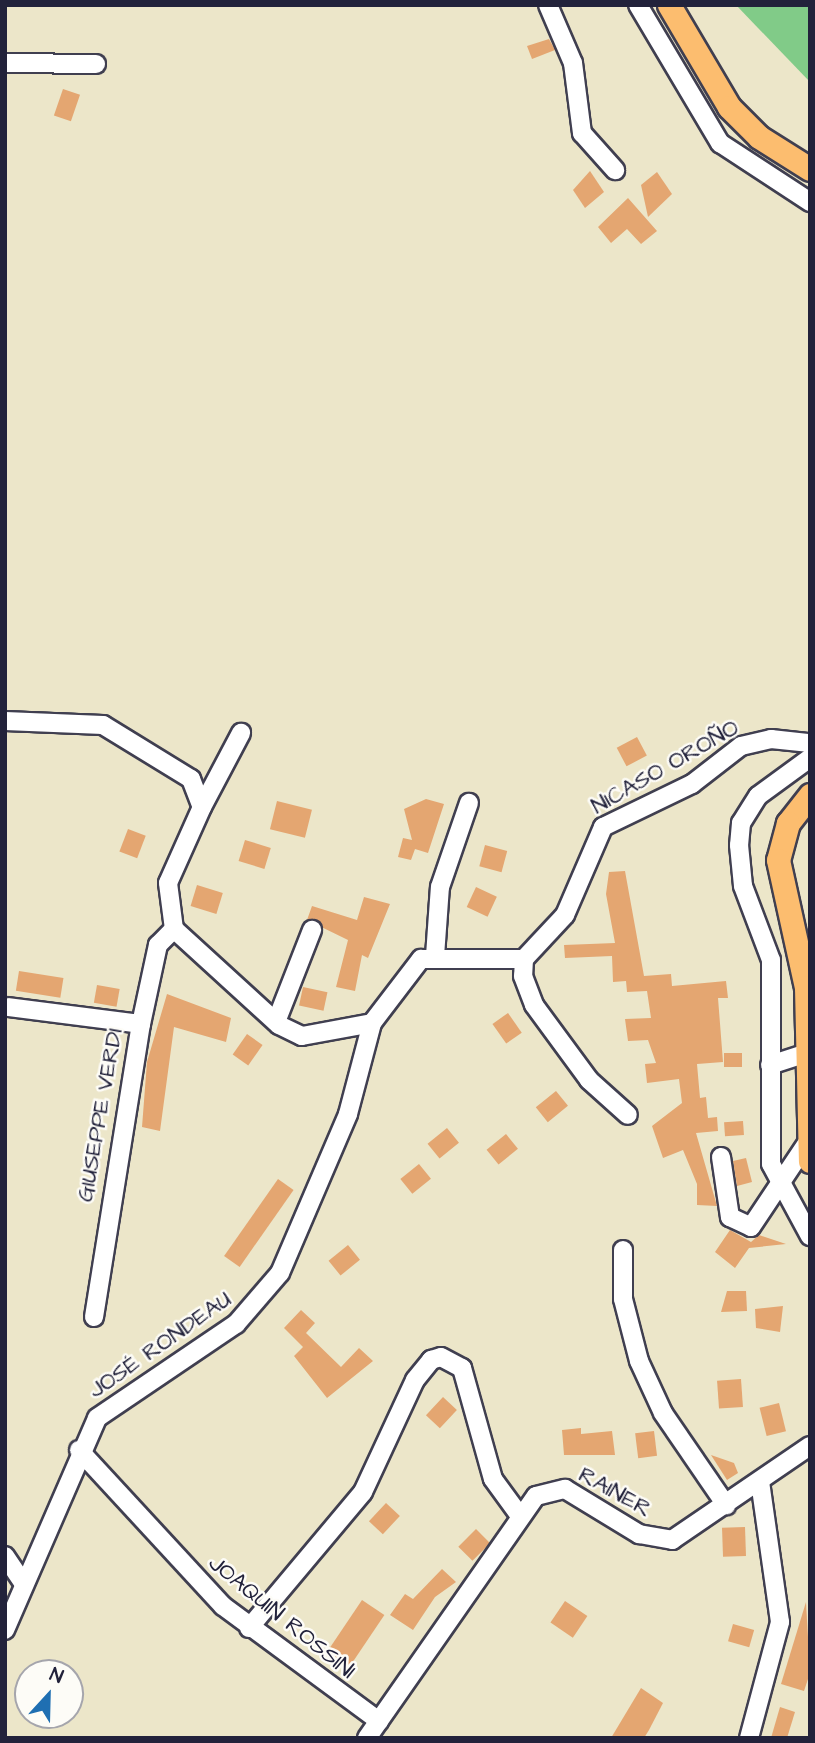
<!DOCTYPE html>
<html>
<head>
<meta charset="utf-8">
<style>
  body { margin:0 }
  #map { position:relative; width:815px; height:1743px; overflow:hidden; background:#ece6c9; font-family:"Architects Daughter",sans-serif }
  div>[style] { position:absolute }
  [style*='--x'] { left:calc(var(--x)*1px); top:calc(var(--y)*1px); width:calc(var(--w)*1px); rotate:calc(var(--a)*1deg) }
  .green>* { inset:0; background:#81cb88 }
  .building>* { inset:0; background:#e4a671; transform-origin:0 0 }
  .roads { filter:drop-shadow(2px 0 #403f50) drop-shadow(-2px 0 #403f50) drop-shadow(0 2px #403f50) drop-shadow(0 -2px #403f50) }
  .minor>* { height:18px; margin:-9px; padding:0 9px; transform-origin:9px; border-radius:9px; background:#fff }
  .major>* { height:23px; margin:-11.5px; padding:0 11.5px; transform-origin:11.5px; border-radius:11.5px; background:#fcbd6f }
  span { translate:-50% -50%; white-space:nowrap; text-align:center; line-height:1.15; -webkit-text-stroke:5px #fdfcf7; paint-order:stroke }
  .street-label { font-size:23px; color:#22223b }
  .frame { position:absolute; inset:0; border:7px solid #22223b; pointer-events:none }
  .north { position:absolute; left:14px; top:1659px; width:70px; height:70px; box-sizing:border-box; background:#fdfcf7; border:2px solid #a5a5ac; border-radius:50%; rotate:22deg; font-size:19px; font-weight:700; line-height:28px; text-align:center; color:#22223b }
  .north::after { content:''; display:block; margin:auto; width:24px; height:32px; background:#1f6fb2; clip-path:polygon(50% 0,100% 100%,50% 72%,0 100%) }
</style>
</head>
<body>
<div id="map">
  <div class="green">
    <i style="clip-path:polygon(736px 5px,810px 5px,810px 82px)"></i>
  </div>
  <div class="building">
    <i style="clip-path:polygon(549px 39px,555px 50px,532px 59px,527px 46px)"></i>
    <i style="left:63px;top:89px;width:18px;height:28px;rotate:19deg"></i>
    <i style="clip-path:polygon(590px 171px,604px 192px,585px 208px,573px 190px)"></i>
    <i style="clip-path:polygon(657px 172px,672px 194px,648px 217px,641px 185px)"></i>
    <i style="clip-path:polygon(628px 198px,657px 231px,641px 244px,627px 229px,611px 243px,598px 227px)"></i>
    <i style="left:637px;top:737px;width:21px;height:23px;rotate:62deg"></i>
    <i style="clip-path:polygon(426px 799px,444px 804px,428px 853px,415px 849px,411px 860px,398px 857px,403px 838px,412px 840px,404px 809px)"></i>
    <i style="left:277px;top:801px;width:36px;height:29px;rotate:14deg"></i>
    <i style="left:128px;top:829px;width:19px;height:24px;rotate:21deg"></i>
    <i style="left:245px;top:840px;width:27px;height:22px;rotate:17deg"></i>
    <i style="left:485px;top:845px;width:23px;height:22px;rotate:15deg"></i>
    <i style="clip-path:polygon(625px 871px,644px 976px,671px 974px,672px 986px,726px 981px,728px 998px,718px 998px,723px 1062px,697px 1064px,700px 1098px,706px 1097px,708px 1118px,717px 1117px,718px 1131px,696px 1133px,717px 1206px,697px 1205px,697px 1184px,683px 1150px,663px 1158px,652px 1126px,682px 1103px,679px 1079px,647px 1083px,645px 1064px,656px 1063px,648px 1040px,628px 1041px,625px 1019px,651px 1018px,647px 991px,627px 992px,626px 981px,613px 982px,612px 956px,565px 958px,564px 945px,615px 943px,606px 894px,609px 872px)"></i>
    <i style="left:197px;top:885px;width:27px;height:22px;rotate:17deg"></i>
    <i style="left:476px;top:887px;width:23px;height:22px;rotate:25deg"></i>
    <i style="clip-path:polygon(364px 897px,390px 904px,368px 958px,362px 955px,355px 991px,336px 987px,348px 940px,307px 920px,312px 906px,357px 920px)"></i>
    <i style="left:19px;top:971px;width:45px;height:20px;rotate:9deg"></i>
    <i style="left:97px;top:985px;width:23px;height:18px;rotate:10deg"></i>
    <i style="left:303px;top:987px;width:25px;height:19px;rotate:12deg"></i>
    <i style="clip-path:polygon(167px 994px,231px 1018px,226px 1042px,174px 1027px,160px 1131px,142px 1127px,147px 1062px)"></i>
    <i style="left:508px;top:1013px;width:24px;height:19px;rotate:55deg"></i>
    <i style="left:247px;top:1034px;width:19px;height:25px;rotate:35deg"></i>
    <i style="left:724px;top:1053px;width:18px;height:14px"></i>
    <i style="left:556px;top:1091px;width:19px;height:26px;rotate:51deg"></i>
    <i style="left:743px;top:1121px;width:14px;height:19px;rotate:86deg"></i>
    <i style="left:447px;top:1128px;width:19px;height:25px;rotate:51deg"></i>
    <i style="left:506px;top:1134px;width:19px;height:25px;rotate:51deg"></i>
    <i style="clip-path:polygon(746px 1158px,752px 1182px,737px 1186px,733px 1161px)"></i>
    <i style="left:419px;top:1164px;width:19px;height:24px;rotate:51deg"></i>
    <i style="left:278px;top:1179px;width:19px;height:94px;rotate:35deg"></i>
    <i style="clip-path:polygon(730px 1230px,751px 1242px,759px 1235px,786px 1244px,749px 1248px,735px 1268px,715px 1252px)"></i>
    <i style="left:348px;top:1245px;width:19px;height:25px;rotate:51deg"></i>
    <i style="clip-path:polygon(727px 1291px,746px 1291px,747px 1311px,721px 1312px)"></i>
    <i style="clip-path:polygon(783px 1306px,780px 1332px,756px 1328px,755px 1309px)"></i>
    <i style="clip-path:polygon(301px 1310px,315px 1323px,306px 1333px,341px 1367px,359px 1348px,373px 1361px,327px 1398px,294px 1356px,303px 1347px,284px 1328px)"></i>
    <i style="left:741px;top:1379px;width:28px;height:24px;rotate:86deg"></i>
    <i style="left:443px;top:1397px;width:19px;height:25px;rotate:43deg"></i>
    <i style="left:779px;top:1403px;width:29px;height:20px;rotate:76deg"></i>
    <i style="clip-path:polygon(581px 1428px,581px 1434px,612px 1431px,615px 1455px,564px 1455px,562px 1430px)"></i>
    <i style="left:654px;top:1431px;width:25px;height:19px;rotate:83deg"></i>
    <i style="clip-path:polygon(711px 1455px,734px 1463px,738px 1473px,727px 1480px)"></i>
    <i style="left:386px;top:1503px;width:19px;height:25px;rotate:43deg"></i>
    <i style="left:745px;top:1527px;width:29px;height:23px;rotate:88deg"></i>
    <i style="left:476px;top:1529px;width:20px;height:25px;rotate:45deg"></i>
    <i style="clip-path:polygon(442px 1569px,456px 1582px,435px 1597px,413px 1630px,390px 1615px,405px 1594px,413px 1599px)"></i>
    <i style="left:362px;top:1600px;width:27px;height:62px;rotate:34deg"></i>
    <i style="left:565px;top:1601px;width:27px;height:26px;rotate:34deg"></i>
    <i style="clip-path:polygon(806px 1602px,810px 1673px,804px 1691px,781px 1684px)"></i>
    <i style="left:733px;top:1624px;width:22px;height:18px;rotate:16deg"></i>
    <i style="clip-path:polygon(641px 1688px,663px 1703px,649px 1730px,644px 1738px,611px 1738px)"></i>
    <i style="clip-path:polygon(780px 1707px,795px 1712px,787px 1738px,771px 1738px)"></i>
  </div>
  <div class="roads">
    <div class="minor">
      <i style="--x:548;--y:5;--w:63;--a:66.7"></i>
      <i style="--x:573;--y:63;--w:71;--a:82.7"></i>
      <i style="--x:582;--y:133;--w:50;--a:48.3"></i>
      <i style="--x:638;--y:5;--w:161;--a:59.3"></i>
      <i style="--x:720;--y:143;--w:108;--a:33.2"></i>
      <i style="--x:5;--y:63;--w:91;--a:0.6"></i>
      <i style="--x:5;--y:721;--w:98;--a:2.3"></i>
      <i style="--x:103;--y:725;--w:103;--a:31.5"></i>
      <i style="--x:191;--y:779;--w:30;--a:69"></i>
      <i style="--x:202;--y:807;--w:83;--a:114.1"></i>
      <i style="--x:168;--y:883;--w:46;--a:82.6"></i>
      <i style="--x:174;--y:929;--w:142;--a:42.4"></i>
      <i style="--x:279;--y:1025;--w:25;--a:26"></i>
      <i style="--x:302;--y:1036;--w:71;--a:-10.5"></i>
      <i style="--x:372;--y:1023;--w:81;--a:-52.6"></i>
      <i style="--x:421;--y:959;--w:103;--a:0"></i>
      <i style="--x:524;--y:959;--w:60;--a:-47"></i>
      <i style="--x:565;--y:915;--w:96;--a:-66.6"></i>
      <i style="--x:603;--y:827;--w:99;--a:-25.8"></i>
      <i style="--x:692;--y:784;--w:62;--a:-37.8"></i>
      <i style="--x:741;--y:746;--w:31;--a:-13"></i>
      <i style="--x:771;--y:739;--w:39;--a:6"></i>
      <i style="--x:810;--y:758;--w:64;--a:143.8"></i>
      <i style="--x:758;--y:796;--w:32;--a:122"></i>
      <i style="--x:741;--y:823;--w:22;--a:95"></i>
      <i style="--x:739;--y:845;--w:41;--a:84.4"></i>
      <i style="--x:743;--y:886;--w:79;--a:69.3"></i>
      <i style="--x:771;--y:960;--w:204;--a:90"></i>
      <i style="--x:771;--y:1164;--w:82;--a:61.6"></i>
      <i style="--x:202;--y:807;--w:84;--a:-62.2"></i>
      <i style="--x:435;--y:956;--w:69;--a:-85.9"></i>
      <i style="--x:440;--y:887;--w:89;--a:-71"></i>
      <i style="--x:524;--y:959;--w:17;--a:93"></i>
      <i style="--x:523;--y:976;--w:31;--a:69"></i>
      <i style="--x:534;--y:1005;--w:93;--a:53.7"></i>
      <i style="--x:589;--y:1080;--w:52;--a:41.9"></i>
      <i style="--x:8;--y:1007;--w:134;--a:7.3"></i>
      <i style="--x:276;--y:1022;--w:99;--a:-68.6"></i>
      <i style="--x:770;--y:1065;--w:39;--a:-18"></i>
      <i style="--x:721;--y:1157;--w:61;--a:81.5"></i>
      <i style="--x:730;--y:1217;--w:23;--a:25"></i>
      <i style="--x:751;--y:1227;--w:101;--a:-56.3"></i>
      <i style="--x:623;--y:1250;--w:49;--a:90"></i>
      <i style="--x:623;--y:1299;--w:64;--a:75.5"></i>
      <i style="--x:639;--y:1361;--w:57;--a:65.2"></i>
      <i style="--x:663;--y:1413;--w:112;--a:55.6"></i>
      <i style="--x:94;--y:1317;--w:297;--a:-80.9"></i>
      <i style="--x:141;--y:1024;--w:81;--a:-77.9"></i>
      <i style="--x:158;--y:945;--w:23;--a:-45"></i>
      <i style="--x:79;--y:1450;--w:212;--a:47.3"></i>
      <i style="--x:223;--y:1606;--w:194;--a:36.4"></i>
      <i style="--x:5;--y:1556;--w:34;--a:56"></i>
      <i style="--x:249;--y:1628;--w:177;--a:-50"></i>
      <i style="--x:363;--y:1492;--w:123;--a:-65.1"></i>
      <i style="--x:415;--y:1380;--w:26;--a:-51"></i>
      <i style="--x:431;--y:1360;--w:10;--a:-17"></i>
      <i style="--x:441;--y:1357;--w:24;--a:28"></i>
      <i style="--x:462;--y:1368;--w:115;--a:74.4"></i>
      <i style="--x:493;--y:1479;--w:46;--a:53.9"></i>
      <i style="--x:5;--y:1630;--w:231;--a:-66.5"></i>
      <i style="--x:97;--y:1418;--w:168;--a:-34.1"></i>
      <i style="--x:236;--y:1324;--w:67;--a:-49.2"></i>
      <i style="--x:280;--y:1273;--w:173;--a:-66.8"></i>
      <i style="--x:348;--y:1114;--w:94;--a:-75.2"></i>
      <i style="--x:367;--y:1738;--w:295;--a:-55.1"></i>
      <i style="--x:536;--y:1496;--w:30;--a:-14"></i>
      <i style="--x:565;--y:1489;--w:87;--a:31.3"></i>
      <i style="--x:639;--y:1534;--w:34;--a:10"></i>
      <i style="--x:672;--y:1540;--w:167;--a:-34.3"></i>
      <i style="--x:749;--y:1738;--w:120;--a:-75"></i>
      <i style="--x:780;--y:1622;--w:141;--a:-98.1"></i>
    </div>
    <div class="major">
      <i style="--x:669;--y:5;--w:118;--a:59.5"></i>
      <i style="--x:729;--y:107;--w:42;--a:45"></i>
      <i style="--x:759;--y:137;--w:60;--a:32.1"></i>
      <i style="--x:810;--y:795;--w:36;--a:128"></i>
      <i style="--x:788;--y:823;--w:38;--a:105"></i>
      <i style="--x:778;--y:860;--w:130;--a:77.6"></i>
      <i style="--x:806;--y:987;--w:174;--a:88.7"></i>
    </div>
  </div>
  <div class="street-label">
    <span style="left:665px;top:767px;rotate:-30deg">NICASO OROÑO</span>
    <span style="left:100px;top:1115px;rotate:-80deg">GIUSEPPE VERDI</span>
    <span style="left:160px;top:1345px;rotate:-35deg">JOSÉ RONDEAU</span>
    <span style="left:615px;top:1492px;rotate:29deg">RAINER</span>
    <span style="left:282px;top:1617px;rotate:39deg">JOAQUIN ROSSINI</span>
  </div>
  <div class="frame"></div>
  <div class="north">N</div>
</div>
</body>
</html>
